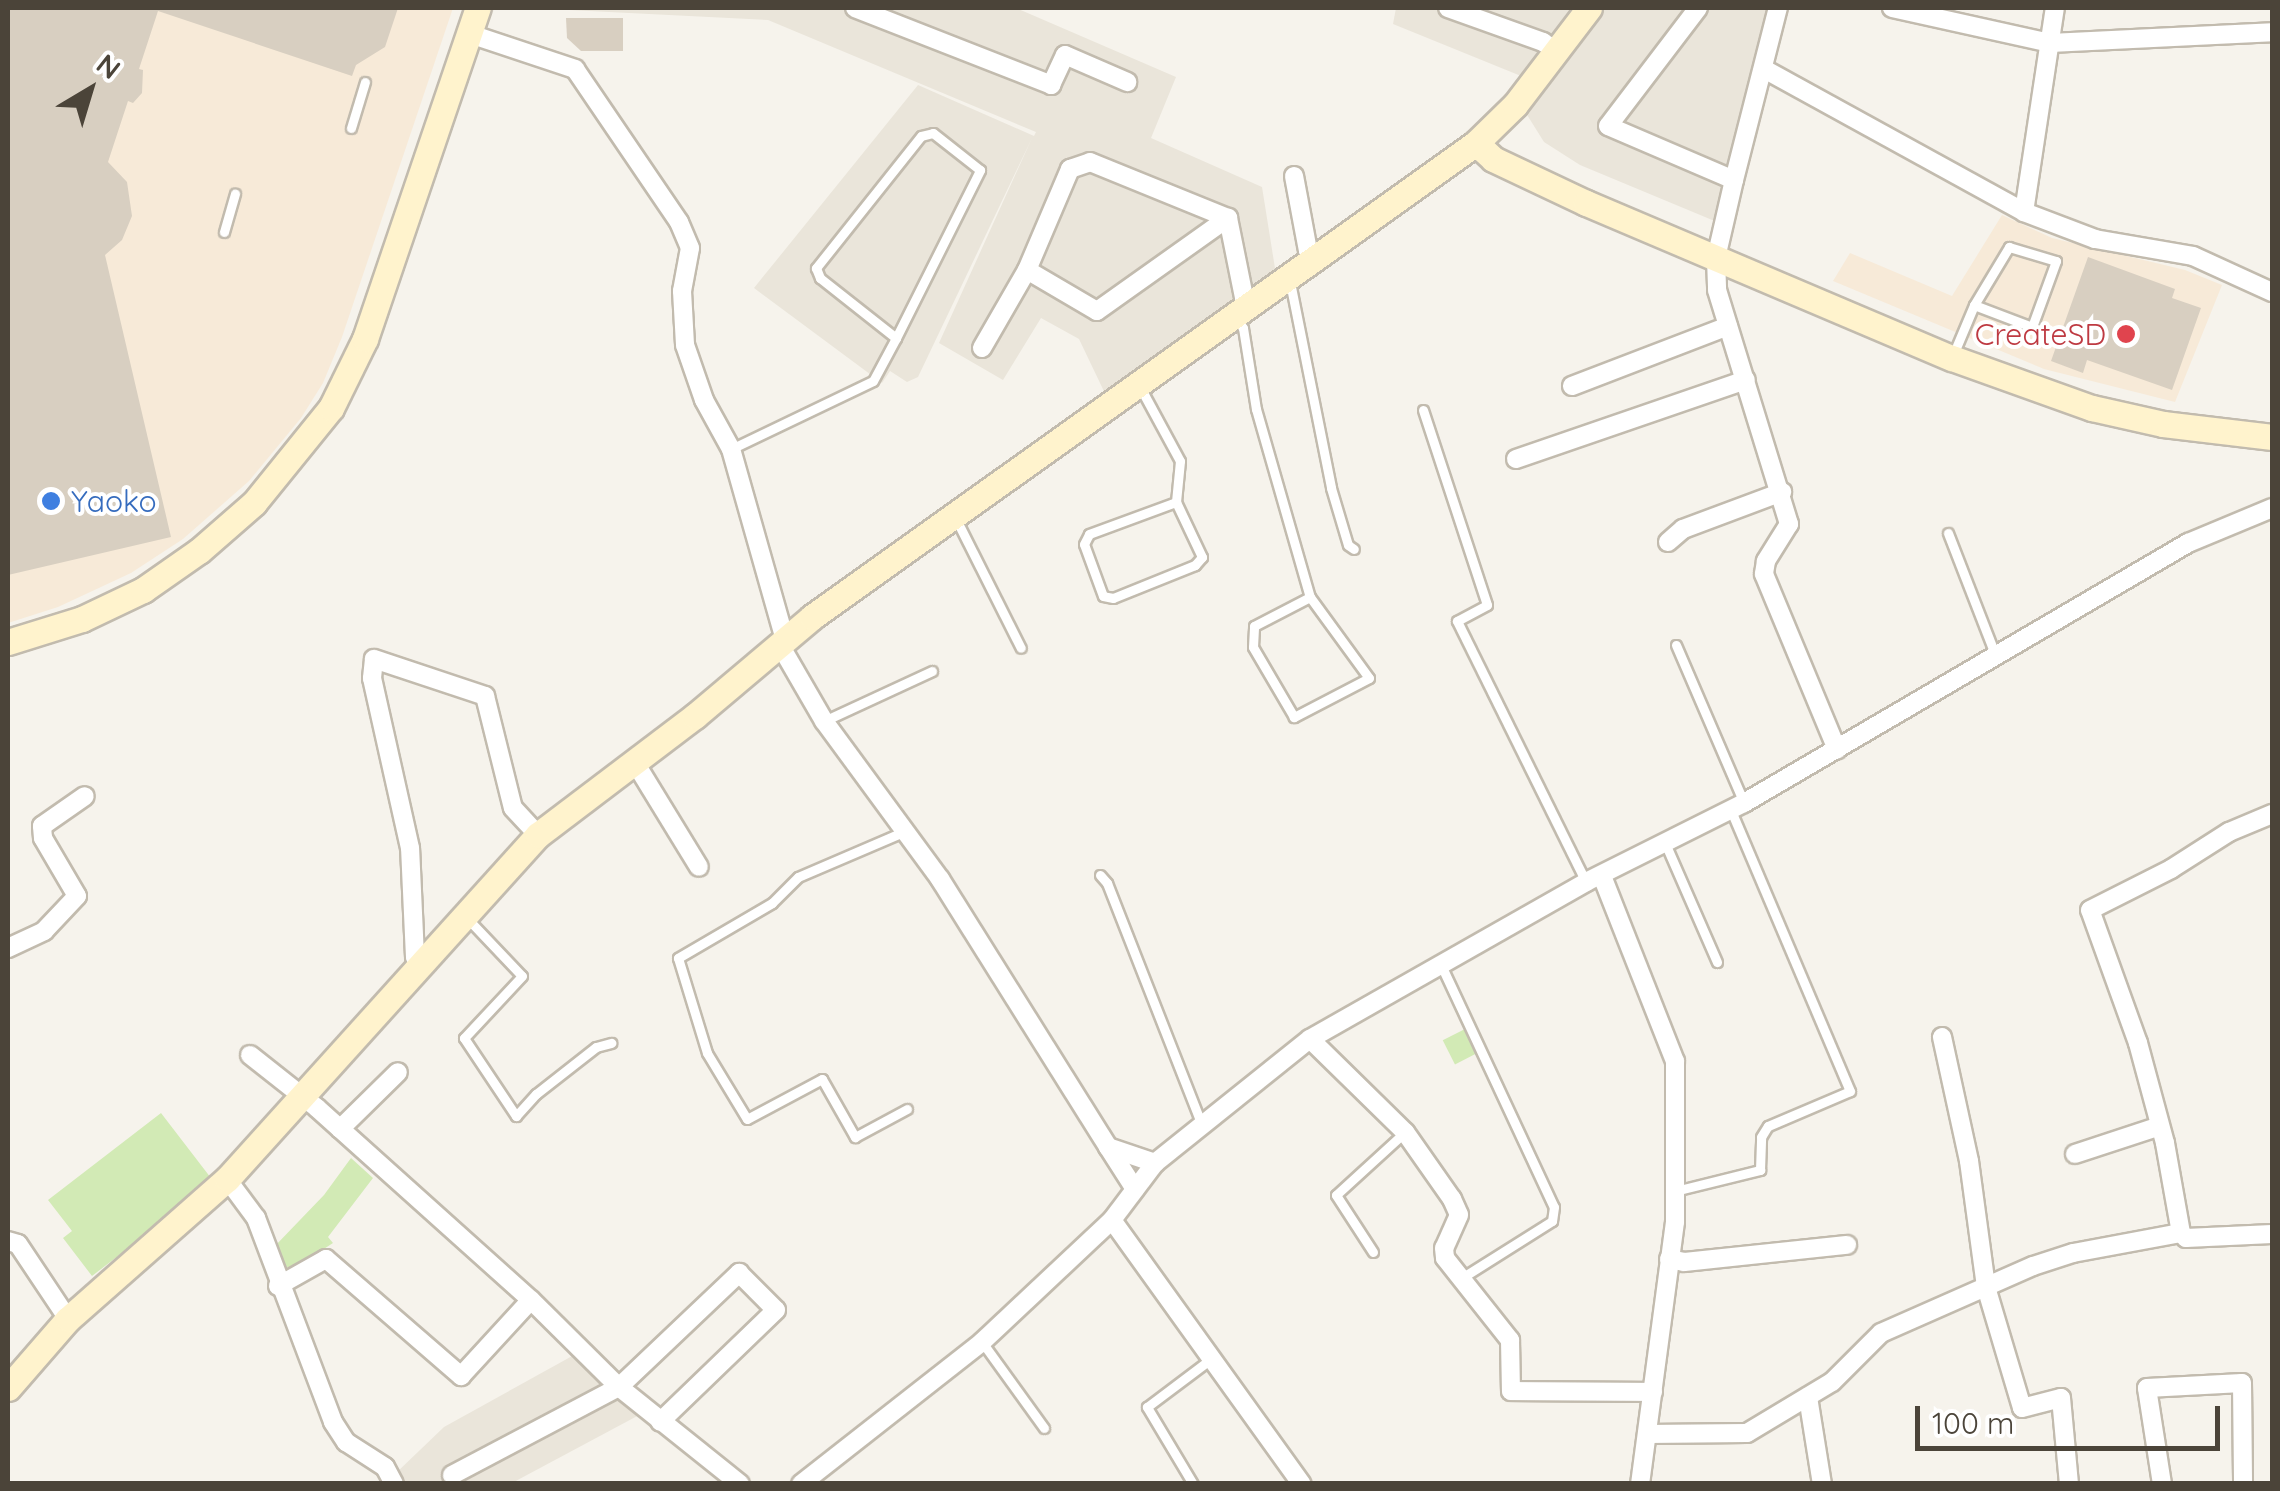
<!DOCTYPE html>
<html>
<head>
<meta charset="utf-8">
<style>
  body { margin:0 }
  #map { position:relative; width:2280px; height:1491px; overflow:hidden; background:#f6f3ec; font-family:Quicksand,sans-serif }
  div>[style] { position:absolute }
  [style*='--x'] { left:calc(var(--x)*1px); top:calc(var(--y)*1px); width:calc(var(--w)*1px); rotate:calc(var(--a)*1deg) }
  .residential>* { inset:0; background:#eae5da }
  .commercial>* { inset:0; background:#f7ead8 }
  .green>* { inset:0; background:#d2eab5; transform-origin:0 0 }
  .building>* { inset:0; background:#d8cfc1 }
  .roads { filter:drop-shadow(2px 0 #c2bbae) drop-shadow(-2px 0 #c2bbae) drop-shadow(0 2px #c2bbae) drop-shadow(0 -2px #c2bbae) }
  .lane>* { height:9px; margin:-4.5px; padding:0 4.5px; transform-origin:4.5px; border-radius:4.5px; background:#fff }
  .street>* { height:18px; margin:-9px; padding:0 9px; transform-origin:9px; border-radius:9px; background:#fff }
  .secondary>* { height:25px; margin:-12.5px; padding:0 12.5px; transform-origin:12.5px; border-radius:12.5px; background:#fff3cd }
  .dots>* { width:28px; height:28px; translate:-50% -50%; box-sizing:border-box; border:5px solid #fff; border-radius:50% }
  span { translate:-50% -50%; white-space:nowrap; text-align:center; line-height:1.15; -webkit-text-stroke:8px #fff; paint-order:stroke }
  .health-label { font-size:30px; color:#be3a42 }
  .right { translate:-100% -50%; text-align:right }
  .shop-label { font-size:30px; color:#366cbe }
  .left { translate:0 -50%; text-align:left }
  .frame { position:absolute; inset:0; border:10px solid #4b4439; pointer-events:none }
  .north { position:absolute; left:40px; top:40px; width:100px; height:100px; -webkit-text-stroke:8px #fff; paint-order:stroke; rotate:38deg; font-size:28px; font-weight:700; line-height:40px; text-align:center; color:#4b4439 }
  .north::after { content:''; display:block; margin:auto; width:35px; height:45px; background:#4b4439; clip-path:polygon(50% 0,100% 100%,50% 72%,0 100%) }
  .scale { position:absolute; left:1915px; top:1406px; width:305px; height:45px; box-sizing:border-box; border:5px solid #4b4439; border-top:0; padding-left:12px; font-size:30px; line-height:35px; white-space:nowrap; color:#4b4439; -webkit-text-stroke:8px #fff; paint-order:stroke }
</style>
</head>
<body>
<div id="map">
  <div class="residential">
    <i style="clip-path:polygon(1016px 8px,1176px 77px,1151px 138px,1262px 187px,1278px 287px,1111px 406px,1079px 339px,1041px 318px,1003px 380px,939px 343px,1032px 138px,918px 377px,907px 382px,890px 371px,882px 383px,754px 288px,918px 85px,1034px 136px,1036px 132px,768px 20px,549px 9px)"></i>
    <i style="clip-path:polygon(1396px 8px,1769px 8px,1717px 222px,1580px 165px,1544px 142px,1524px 110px,1521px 76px,1393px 24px)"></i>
    <i style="clip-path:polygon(574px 1355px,641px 1414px,512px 1483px,401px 1483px,396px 1473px,444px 1427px)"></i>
  </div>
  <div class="commercial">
    <i style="clip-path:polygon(8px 8px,453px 8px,342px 337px,323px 383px,301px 418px,249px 481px,183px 539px,131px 573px,58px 607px,8px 623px)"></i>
    <i style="clip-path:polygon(2002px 215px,2052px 238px,2185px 270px,2222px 285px,2175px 402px,2044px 369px,1833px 281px,1850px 253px,1952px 296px)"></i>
  </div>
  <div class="green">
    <i style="left:1465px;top:1029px;width:27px;height:25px;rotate:63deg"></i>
    <i style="clip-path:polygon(161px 1113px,214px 1182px,92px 1276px,63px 1238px,72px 1231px,48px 1200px)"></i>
    <i style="clip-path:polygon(351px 1158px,373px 1178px,328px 1237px,333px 1243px,293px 1269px,283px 1266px,274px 1247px,324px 1195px)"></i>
  </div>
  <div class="building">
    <i style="clip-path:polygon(8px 8px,398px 8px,385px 47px,356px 65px,352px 76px,158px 11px,139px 69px,143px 70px,142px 93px,133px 103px,128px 101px,108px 162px,127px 182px,132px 216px,122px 240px,105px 255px,171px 537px,8px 575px)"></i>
    <i style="clip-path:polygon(566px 18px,623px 18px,623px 51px,581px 51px,567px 38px)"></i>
    <i style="clip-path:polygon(2088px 257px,2175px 289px,2172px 298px,2201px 308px,2172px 390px,2087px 360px,2083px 373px,2051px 361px)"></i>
  </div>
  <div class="roads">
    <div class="lane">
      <i style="--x:351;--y:128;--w:48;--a:-73.1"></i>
      <i style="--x:224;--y:232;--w:40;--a:-74"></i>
      <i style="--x:1290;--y:282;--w:210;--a:78.7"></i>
      <i style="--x:1331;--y:488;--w:59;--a:73.4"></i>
      <i style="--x:1348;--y:545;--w:7;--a:34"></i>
      <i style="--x:1236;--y:318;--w:12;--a:55"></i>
      <i style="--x:1243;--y:328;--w:82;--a:80.9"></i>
      <i style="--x:1256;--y:409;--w:196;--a:74"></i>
      <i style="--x:1310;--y:597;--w:100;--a:53.9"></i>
      <i style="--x:1369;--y:678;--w:85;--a:152.5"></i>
      <i style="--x:1294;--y:717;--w:81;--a:-120.4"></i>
      <i style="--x:1253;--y:647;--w:21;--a:-87"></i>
      <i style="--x:1254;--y:626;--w:63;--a:-27.4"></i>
      <i style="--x:1953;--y:355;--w:54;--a:-67.2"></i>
      <i style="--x:1974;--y:305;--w:68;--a:-58.9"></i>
      <i style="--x:2009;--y:247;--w:49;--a:16.6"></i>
      <i style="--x:2056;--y:261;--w:70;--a:110"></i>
      <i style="--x:2032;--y:327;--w:62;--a:-159.2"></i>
      <i style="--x:1140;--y:387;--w:84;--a:61.6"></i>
      <i style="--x:1180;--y:461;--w:41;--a:95.6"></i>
      <i style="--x:1176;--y:502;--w:61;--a:64.7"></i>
      <i style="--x:1202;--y:557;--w:11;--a:131"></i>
      <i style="--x:1195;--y:565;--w:88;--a:158.1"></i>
      <i style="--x:1113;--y:598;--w:10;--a:-169"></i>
      <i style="--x:1103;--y:596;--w:55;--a:-110.1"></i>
      <i style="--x:1084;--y:544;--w:11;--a:-63"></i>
      <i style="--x:1089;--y:534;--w:93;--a:-20.2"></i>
      <i style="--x:1423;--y:410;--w:205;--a:71.8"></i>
      <i style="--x:1487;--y:605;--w:34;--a:152"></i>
      <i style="--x:1457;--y:621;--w:291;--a:63.7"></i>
      <i style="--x:731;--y:449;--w:157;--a:-25.6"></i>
      <i style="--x:873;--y:381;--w:49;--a:-61.9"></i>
      <i style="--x:896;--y:338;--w:188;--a:-63.4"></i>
      <i style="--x:980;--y:170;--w:60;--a:-141.8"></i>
      <i style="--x:933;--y:133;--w:12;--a:166"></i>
      <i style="--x:921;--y:136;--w:169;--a:128.5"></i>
      <i style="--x:816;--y:268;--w:11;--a:68"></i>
      <i style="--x:820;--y:278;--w:97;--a:38.3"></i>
      <i style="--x:956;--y:519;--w:144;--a:63.3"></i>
      <i style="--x:1948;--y:533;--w:130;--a:68.8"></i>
      <i style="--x:1676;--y:645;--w:172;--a:66.7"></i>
      <i style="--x:824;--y:721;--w:119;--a:-24.8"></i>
      <i style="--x:903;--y:832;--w:114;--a:156.8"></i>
      <i style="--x:798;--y:877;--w:37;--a:135"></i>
      <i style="--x:772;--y:903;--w:109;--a:149.7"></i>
      <i style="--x:678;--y:958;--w:99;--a:73"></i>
      <i style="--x:707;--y:1053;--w:77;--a:58.8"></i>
      <i style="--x:747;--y:1119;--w:85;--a:-28.1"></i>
      <i style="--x:822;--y:1079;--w:67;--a:60.4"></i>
      <i style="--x:855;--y:1137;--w:59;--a:-28.3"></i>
      <i style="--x:1665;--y:843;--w:130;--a:66.4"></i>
      <i style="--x:1100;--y:875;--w:11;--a:49"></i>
      <i style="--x:1107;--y:883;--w:258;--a:68.6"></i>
      <i style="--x:466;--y:917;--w:81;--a:46.5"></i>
      <i style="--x:522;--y:976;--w:85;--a:133.1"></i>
      <i style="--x:464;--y:1038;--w:94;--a:56.3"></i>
      <i style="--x:516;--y:1116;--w:30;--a:-48"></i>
      <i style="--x:536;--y:1094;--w:76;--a:-38.1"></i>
      <i style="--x:596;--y:1047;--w:16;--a:-15"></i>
      <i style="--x:1441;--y:965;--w:267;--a:65"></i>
      <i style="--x:1554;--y:1207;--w:14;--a:98"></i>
      <i style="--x:1552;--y:1221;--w:109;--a:147.8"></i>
      <i style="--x:1675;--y:1191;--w:88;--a:-13.9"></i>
      <i style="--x:1760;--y:1170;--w:33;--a:-88"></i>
      <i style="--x:1761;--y:1137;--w:13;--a:-58"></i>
      <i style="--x:1768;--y:1126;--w:89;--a:-23.1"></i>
      <i style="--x:1850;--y:1091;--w:305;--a:-113"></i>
      <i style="--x:1373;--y:1252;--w:68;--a:-123"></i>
      <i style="--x:1336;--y:1195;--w:93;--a:-42.4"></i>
      <i style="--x:982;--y:1342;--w:106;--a:54.2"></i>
      <i style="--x:1193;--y:1484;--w:90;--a:-120.9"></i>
      <i style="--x:1147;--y:1407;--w:80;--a:-36.9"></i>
    </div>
    <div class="street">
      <i style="--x:855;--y:8;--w:211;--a:21.4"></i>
      <i style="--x:1051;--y:85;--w:33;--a:-65"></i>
      <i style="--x:1065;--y:55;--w:68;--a:23.5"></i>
      <i style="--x:1448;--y:8;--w:101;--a:19.7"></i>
      <i style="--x:1543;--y:42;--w:16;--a:35"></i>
      <i style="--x:1698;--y:8;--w:148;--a:127.3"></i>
      <i style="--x:1608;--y:126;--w:137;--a:23.2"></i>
      <i style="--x:1734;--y:180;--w:178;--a:-75.7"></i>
      <i style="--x:1892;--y:8;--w:162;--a:12.5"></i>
      <i style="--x:2050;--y:43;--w:222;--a:-2.8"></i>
      <i style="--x:470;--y:34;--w:111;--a:18.4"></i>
      <i style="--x:575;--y:69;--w:185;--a:55.8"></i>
      <i style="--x:679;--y:222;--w:28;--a:67"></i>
      <i style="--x:690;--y:248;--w:44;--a:100.5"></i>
      <i style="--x:682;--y:291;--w:54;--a:86.8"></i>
      <i style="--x:685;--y:345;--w:58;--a:70.9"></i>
      <i style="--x:704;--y:400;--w:56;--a:61.1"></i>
      <i style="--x:731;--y:449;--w:198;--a:74.2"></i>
      <i style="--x:1764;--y:69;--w:297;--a:28.8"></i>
      <i style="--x:2024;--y:212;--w:76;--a:20.8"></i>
      <i style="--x:2095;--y:239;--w:99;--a:9.8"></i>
      <i style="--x:2193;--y:256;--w:87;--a:24.5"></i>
      <i style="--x:1294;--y:176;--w:76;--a:79.4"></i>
      <i style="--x:1308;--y:251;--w:12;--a:59"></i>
      <i style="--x:1734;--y:180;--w:80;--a:103"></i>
      <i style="--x:1716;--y:258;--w:32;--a:88"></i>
      <i style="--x:1717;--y:290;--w:245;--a:72.9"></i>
      <i style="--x:1789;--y:524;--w:44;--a:121.9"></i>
      <i style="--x:1766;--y:561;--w:13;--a:99"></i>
      <i style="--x:1764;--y:574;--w:190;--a:67.4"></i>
      <i style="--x:2024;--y:212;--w:206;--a:-81.4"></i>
      <i style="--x:1027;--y:270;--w:81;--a:30.4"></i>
      <i style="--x:1097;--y:311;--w:161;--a:-35.4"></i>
      <i style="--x:982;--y:348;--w:90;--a:-60"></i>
      <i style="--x:1027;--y:270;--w:110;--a:-66.9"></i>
      <i style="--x:1070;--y:169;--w:21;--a:-19"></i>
      <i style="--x:1090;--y:162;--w:149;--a:22.1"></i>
      <i style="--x:1228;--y:218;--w:81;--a:78.6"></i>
      <i style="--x:1244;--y:297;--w:13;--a:58"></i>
      <i style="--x:1572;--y:386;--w:167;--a:-21"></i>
      <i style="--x:1516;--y:459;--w:243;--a:-19"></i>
      <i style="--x:1668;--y:542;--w:20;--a:-41"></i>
      <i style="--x:1683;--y:529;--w:106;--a:-20.5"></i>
      <i style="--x:780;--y:645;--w:88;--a:59.9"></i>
      <i style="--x:824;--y:721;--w:196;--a:53.7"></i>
      <i style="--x:940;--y:879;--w:316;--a:57.9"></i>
      <i style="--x:1108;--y:1147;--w:50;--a:18.8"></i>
      <i style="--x:634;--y:761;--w:124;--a:58.5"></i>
      <i style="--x:1602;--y:876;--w:199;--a:68.5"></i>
      <i style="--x:1675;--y:1061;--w:161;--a:90"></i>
      <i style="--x:1675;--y:1222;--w:264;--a:97.6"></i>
      <i style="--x:8;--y:948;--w:40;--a:-25"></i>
      <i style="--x:44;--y:931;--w:48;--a:-46.7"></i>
      <i style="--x:77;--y:896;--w:67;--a:-120.4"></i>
      <i style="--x:43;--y:838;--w:12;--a:-95"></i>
      <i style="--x:42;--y:826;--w:52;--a:-34.9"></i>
      <i style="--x:421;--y:965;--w:10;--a:-127"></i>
      <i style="--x:415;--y:957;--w:109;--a:-92.6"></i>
      <i style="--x:410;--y:848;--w:174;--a:-102.6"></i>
      <i style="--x:372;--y:678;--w:19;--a:-84"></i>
      <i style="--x:374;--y:659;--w:117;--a:18.4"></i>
      <i style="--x:485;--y:696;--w:115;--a:76"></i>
      <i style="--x:513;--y:808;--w:37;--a:47"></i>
      <i style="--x:1942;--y:1037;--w:127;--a:77.7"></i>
      <i style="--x:1969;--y:1161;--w:127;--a:82.3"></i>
      <i style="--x:1986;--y:1287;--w:126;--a:73.4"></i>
      <i style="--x:2022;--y:1408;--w:40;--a:-14.4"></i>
      <i style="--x:2061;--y:1398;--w:86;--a:84.7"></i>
      <i style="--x:1310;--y:1039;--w:133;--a:44.4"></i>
      <i style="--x:1405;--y:1132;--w:82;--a:55"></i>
      <i style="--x:1452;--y:1199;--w:17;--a:66"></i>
      <i style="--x:1459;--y:1215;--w:36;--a:114"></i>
      <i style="--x:1444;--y:1248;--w:10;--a:84"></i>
      <i style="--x:1445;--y:1258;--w:105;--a:51.6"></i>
      <i style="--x:1510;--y:1340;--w:51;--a:88.9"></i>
      <i style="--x:1511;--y:1391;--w:142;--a:0.4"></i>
      <i style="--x:250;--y:1055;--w:85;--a:38.3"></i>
      <i style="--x:317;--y:1108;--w:288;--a:41.9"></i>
      <i style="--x:531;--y:1300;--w:124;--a:44.7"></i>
      <i style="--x:619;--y:1387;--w:155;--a:38.7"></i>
      <i style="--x:340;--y:1129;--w:81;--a:-44.5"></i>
      <i style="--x:1108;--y:1147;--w:50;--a:57.3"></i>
      <i style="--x:2075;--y:1154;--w:89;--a:-18.2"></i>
      <i style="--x:227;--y:1179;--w:49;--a:53.4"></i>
      <i style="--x:256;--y:1218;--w:218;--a:69.3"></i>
      <i style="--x:333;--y:1422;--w:24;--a:57"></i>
      <i style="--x:346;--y:1442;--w:46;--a:32.7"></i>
      <i style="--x:385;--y:1467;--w:19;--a:62"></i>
      <i style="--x:1112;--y:1220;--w:325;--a:54.3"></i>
      <i style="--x:2181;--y:1233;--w:7;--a:45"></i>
      <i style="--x:2186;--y:1238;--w:86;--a:-2.7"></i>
      <i style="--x:8;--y:1241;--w:10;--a:17"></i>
      <i style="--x:18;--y:1244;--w:90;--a:56.3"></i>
      <i style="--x:1669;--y:1259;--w:15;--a:11"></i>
      <i style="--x:1684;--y:1262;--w:164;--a:-6"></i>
      <i style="--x:278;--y:1286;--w:55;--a:-29.4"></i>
      <i style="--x:326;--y:1259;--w:179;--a:40.9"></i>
      <i style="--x:461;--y:1376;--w:103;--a:-47.4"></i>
      <i style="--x:1808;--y:1397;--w:88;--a:80.9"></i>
      <i style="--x:1647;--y:1434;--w:100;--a:-0.6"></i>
      <i style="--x:1747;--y:1433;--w:99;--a:-31"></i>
      <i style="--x:1832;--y:1382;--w:69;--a:-45"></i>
      <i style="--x:1881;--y:1333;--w:166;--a:-23.8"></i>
      <i style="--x:2033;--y:1266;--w:42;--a:-18"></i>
      <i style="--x:2073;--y:1253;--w:110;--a:-10.5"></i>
      <i style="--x:2181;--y:1233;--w:91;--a:-100.1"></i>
      <i style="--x:2165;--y:1143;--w:104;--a:-105.1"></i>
      <i style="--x:2138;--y:1043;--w:141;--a:-109.8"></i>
      <i style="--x:2090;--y:910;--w:91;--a:-26.8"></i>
      <i style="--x:2171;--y:869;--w:69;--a:-32.5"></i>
      <i style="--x:2229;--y:832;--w:47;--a:-22.7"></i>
      <i style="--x:452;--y:1475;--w:189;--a:-27.8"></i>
      <i style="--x:619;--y:1387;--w:166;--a:-43.5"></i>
      <i style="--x:739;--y:1273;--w:52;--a:45"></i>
      <i style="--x:776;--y:1310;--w:161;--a:136"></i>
      <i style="--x:801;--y:1484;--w:230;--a:-38.1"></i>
      <i style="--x:982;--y:1342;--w:178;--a:-43.2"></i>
      <i style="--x:1112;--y:1220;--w:71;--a:-53"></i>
      <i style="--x:1155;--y:1163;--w:198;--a:-38.7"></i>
      <i style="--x:1310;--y:1039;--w:318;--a:-29.6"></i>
      <i style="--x:1586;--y:882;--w:177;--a:-26.6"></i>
      <i style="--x:1744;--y:803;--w:515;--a:-30.35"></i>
      <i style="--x:2188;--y:543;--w:91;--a:-22.6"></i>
      <i style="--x:2162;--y:1484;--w:97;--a:-98.9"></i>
      <i style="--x:2147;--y:1388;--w:95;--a:-3"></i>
      <i style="--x:2242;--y:1383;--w:101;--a:89.4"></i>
    </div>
    <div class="secondary">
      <i style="--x:1476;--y:143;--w:23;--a:43"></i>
      <i style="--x:1493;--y:159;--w:103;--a:25.3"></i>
      <i style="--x:1586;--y:203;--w:397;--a:23"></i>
      <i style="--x:1952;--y:358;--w:149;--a:19.7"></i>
      <i style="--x:2092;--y:408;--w:73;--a:12.7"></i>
      <i style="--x:2163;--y:424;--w:110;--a:6.8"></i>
      <i style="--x:8;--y:642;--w:77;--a:-17.3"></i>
      <i style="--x:82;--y:619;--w:68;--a:-25.4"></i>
      <i style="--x:143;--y:590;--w:68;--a:-34.9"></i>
      <i style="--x:199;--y:551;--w:73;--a:-41.1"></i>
      <i style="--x:254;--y:503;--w:122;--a:-51"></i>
      <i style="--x:331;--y:408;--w:77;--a:-63.8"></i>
      <i style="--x:365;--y:339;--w:350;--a:-71.2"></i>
      <i style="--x:8;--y:1388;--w:91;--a:-49"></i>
      <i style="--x:68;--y:1319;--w:212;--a:-41.4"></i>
      <i style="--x:227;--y:1179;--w:464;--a:-47.9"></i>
      <i style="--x:538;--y:835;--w:197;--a:-37.2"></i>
      <i style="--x:695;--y:716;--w:153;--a:-40.2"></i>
      <i style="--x:812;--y:617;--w:816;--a:-35.52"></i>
      <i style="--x:1476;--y:143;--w:54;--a:-44.3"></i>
      <i style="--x:1515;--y:105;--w:122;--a:-52.7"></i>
    </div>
  </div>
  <div class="dots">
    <i style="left:2126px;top:334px;background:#e0444e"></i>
    <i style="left:51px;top:501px;background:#3f7fe0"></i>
  </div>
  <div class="health-label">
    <span class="right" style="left:2106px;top:334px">CreateSD</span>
  </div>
  <div class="shop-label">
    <span class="left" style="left:71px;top:501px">Yaoko</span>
  </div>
  <div class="frame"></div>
  <div class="north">N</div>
  <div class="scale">100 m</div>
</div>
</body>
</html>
